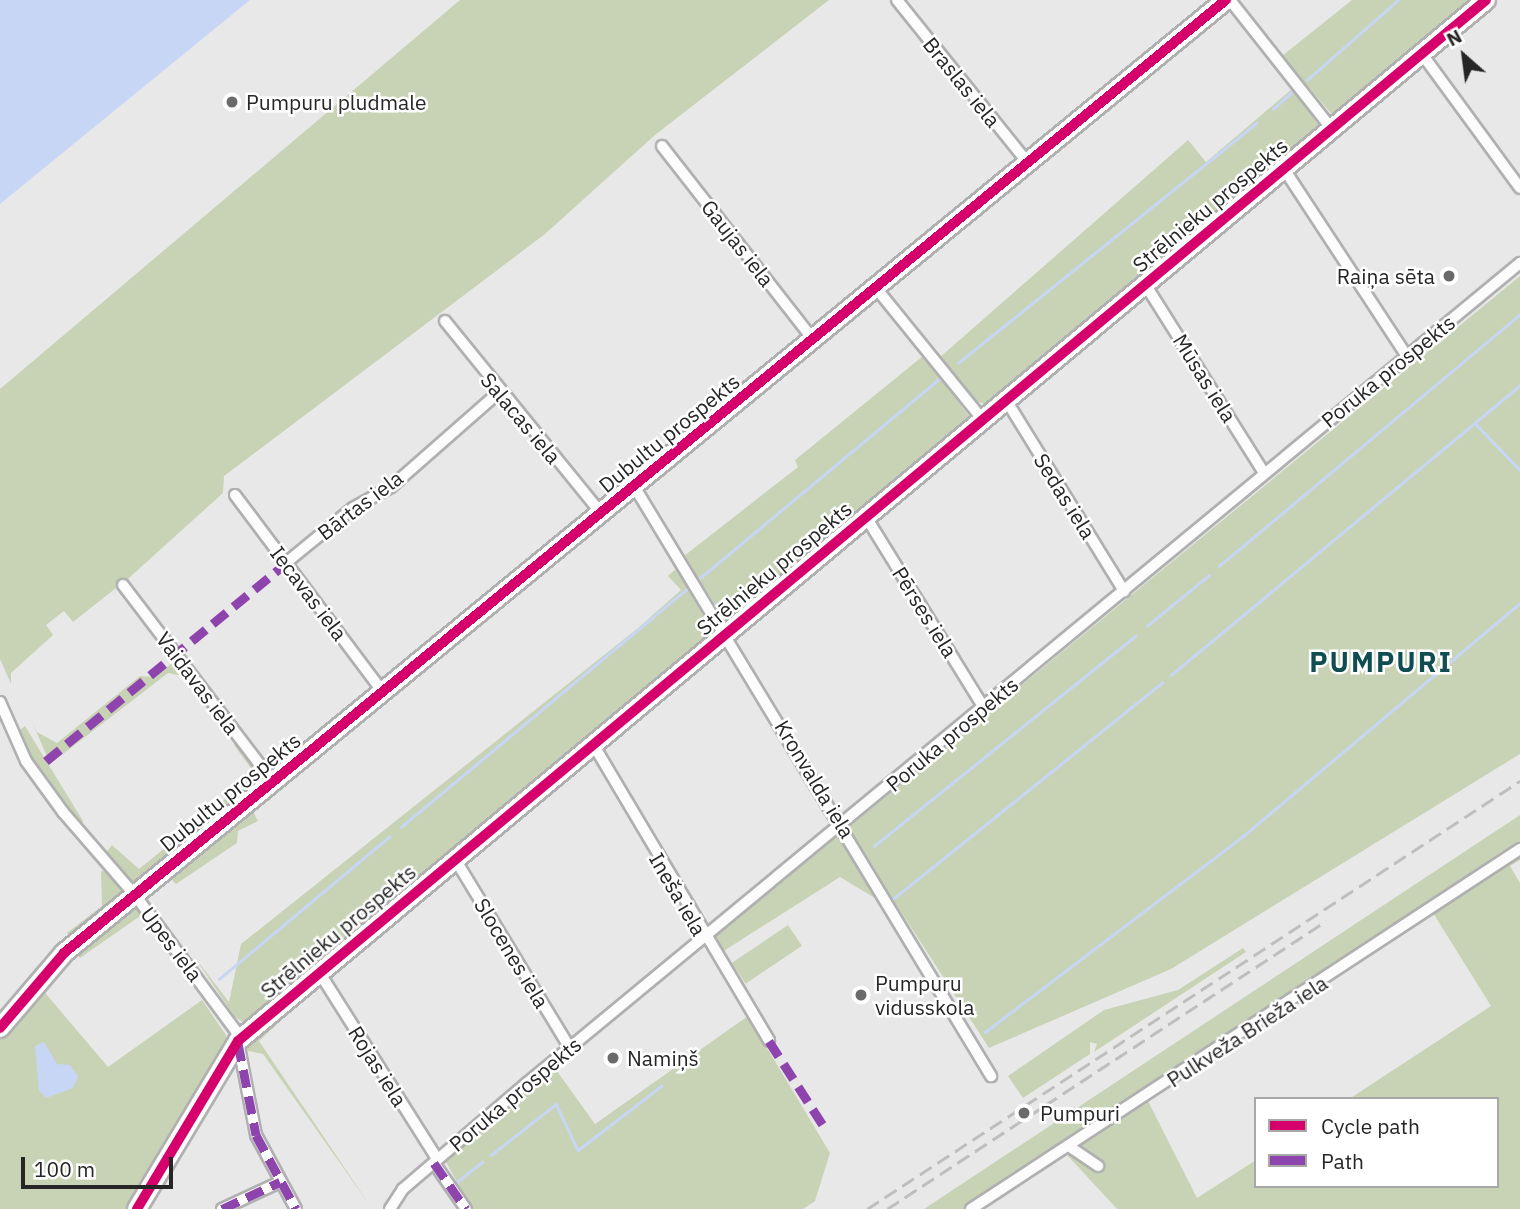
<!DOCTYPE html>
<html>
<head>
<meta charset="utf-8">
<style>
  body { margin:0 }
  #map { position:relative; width:1520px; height:1209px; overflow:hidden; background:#e9e8e9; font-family:"IBM Plex Sans",sans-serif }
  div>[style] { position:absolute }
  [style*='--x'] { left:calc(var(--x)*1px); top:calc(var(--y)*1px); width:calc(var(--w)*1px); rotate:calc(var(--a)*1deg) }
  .green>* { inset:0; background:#c8d3b6; transform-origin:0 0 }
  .water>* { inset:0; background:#c8d6f6 }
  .stream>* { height:2.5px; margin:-1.25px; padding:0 1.25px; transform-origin:1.25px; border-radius:1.25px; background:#c8d6f6 }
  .roads { filter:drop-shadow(2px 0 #b1b0b1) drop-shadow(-2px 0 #b1b0b1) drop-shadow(0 2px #b1b0b1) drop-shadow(0 -2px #b1b0b1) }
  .minor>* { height:10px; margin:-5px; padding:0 5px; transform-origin:5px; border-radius:5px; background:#fcfcfc }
  .primary>* { height:18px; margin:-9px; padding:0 9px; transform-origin:9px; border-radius:9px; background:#fcfcfc }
  .rail>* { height:2.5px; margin-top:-1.25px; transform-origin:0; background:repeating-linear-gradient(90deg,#bebebe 0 14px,transparent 0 21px) }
  .quiet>* { height:9px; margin-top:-4.5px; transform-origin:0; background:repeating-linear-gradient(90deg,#8e44ad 0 18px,transparent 0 27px) }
  .cycleway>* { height:10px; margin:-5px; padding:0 5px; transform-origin:5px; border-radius:5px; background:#d6006c }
  .dots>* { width:19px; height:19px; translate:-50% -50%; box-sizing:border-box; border:4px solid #fff; border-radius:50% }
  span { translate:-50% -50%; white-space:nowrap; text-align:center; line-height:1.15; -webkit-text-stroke:5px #fff; paint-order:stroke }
  .street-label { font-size:21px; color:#272627 }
  .poi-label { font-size:21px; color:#272627 }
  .left { translate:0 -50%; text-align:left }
  .right { translate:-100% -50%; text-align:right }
  .district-label { font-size:28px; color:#0f4d51; font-weight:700; letter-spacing:2px }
  .legend { position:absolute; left:1254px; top:1097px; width:245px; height:91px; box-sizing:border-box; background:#fff; border:2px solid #a9a8a9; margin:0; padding:9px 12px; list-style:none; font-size:21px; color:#272627 }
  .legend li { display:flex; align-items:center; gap:14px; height:35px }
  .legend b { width:35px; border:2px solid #a9a8a9 }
  .north { position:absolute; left:1429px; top:21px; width:70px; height:70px; -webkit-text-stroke:5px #fff; paint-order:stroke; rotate:332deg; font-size:19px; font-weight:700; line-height:28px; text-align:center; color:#272627 }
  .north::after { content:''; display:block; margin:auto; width:24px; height:32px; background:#272627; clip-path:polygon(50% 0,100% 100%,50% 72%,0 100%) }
  .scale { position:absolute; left:21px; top:1157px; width:152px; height:32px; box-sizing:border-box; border:4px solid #272627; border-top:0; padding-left:9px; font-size:21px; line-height:24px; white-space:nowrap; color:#272627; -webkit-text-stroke:5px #fff; paint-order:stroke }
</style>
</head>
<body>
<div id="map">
  <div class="green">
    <i style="clip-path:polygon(460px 0,829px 0,655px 135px,545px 234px,224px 476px,223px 493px,130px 577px,73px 622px,64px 611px,46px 625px,53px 635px,11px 673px,11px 684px,0 659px,0 389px)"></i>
    <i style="clip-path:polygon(1352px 0,1478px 0,1335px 118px,1282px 56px)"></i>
    <i style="clip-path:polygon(1292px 89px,1322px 130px,990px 406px,973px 400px,939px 358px,1188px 140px,1206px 162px)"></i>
    <i style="clip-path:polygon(1520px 276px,1520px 754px,1171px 969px,989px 1048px,896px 904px,887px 905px,900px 936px,878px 900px,840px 877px,719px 954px,715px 937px)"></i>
    <i style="clip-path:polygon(923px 356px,972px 420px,737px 616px,720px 612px,684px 556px,798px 467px,795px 460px)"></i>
    <i style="clip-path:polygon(677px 568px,717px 627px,715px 633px,246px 1024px,235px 1017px,193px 955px,229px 1002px,241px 944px,638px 628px,681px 590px,668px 576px)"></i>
    <i style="clip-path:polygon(171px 664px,187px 677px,168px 673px,50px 764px,31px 719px,37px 732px,57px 743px,140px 676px,155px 677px)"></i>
    <i style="clip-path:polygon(25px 726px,83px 821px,81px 827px,28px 758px,16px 733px)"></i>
    <i style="clip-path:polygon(238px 742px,264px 781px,222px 812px,217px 806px,255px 774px,234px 745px)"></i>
    <i style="clip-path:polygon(251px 808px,258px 821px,238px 831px,237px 843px,176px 884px,168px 876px)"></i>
    <i style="clip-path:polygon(evenodd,1520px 815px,1520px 860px,1510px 866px,1520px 883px,1520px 1209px,1117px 1209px,1067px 1155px,984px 1209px,924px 1209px,1520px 815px,1433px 913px,1491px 1006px,1349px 1099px,1497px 1099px,1497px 1186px,1256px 1186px,1256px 1160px,1197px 1198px,1148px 1101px,1433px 913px)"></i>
    <i style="clip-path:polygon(171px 843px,180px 853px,140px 883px,129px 882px,105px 854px,112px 845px,139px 869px)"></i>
    <i style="clip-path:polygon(101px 871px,111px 872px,124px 892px,71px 937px,67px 933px,102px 906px)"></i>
    <i style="clip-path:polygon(132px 907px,143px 914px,80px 958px,76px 953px)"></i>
    <i style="left:788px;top:925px;width:25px;height:68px;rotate:56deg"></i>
    <i style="clip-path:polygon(1243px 948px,1246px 952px,1094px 1052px,1097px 1044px,1090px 1042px,1090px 1054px,1023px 1098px,1008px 1076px,1104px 1010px,1178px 990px)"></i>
    <i style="clip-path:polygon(41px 988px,108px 1067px,202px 1000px,226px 1035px,228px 1045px,130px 1209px,0 1209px,0 1037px)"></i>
    <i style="clip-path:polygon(748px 1016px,830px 1153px,815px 1201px,803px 1209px,472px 1209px,446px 1162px,554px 1067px,595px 1124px)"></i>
    <i style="clip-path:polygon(284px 1018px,259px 1041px,371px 1207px,263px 1054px,243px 1050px)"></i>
  </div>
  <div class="water">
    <i style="clip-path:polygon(0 0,250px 0,0 204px)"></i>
    <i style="clip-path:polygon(44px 1042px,57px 1064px,70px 1065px,78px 1076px,73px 1088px,46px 1098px,39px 1090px,35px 1046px)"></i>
  </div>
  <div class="stream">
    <i style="--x:1307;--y:80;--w:121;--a:-41.3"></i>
    <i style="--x:1273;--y:109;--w:27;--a:-42"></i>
    <i style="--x:958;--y:363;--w:383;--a:-38.8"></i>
    <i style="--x:1475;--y:423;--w:65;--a:46.2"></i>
    <i style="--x:1219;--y:566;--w:393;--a:-39.9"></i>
    <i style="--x:700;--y:578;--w:311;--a:-39.8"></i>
    <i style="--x:1147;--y:626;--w:80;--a:-39.4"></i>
    <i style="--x:1171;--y:675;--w:454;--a:-39.7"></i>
    <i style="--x:401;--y:827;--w:375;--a:-39.8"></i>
    <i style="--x:874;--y:846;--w:335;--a:-38.8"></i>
    <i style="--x:893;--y:899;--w:345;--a:-38.8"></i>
    <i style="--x:219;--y:979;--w:222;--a:-39.9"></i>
    <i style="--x:985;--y:1032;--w:323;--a:-37.2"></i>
    <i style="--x:1242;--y:837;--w:363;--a:-40.1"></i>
    <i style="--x:491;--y:1155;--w:83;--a:-38.1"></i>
    <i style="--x:556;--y:1104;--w:51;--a:64.4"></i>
    <i style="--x:578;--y:1150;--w:105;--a:-37.6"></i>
    <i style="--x:454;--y:1184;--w:36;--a:-38"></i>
  </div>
  <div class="roads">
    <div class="minor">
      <i style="--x:897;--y:0;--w:209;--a:51.2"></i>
      <i style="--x:1230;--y:0;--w:164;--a:51.7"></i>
      <i style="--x:1422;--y:54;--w:166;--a:53.8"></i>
      <i style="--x:662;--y:146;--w:245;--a:52"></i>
      <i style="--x:1284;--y:169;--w:224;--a:56.7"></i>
      <i style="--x:1145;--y:284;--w:223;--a:57.8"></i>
      <i style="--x:876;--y:288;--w:169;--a:51"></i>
      <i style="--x:445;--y:321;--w:247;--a:50.9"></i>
      <i style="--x:1006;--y:400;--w:225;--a:58.3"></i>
      <i style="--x:634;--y:486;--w:690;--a:58.82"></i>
      <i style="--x:235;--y:495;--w:246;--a:53.1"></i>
      <i style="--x:866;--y:517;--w:225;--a:58.3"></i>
      <i style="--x:287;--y:562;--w:85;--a:-39.3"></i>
      <i style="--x:353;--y:508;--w:43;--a:-28.9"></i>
      <i style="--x:391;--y:487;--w:142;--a:-41.3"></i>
      <i style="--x:123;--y:585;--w:248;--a:52.7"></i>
      <i style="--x:0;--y:702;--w:64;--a:66.2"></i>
      <i style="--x:26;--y:761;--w:63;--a:54"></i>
      <i style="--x:63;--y:812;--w:110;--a:49.1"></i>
      <i style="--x:135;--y:895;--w:169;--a:53.4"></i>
      <i style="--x:236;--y:1031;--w:106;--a:79.1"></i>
      <i style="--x:256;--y:1135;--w:84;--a:61.6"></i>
      <i style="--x:593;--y:744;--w:345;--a:59.3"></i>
      <i style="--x:455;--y:859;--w:221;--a:58.7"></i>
      <i style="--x:319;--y:972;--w:221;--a:57.7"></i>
      <i style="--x:1070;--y:1147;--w:34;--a:34"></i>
      <i style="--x:434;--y:1163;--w:56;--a:55.2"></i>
      <i style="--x:222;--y:1209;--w:64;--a:-25"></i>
      <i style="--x:390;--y:1209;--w:24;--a:-57"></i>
      <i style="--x:403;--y:1189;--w:163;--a:-40.5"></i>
      <i style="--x:527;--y:1083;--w:1288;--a:-39.55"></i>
      <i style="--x:971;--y:1209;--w:657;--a:-33.25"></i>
    </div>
    <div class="primary">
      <i style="--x:0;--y:1028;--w:99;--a:-49.5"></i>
      <i style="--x:64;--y:953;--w:1503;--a:-39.36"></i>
      <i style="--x:137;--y:1209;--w:196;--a:-59"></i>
      <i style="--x:238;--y:1041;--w:1625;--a:-39.83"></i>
    </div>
  </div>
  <div class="rail">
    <i style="--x:867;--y:1209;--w:781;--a:-33.24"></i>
    <i style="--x:887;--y:1209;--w:525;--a:-33.27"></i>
  </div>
  <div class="quiet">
    <i style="--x:46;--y:761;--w:313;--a:-39.5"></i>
    <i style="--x:769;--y:1041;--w:100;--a:57.3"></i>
    <i style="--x:238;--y:1043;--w:94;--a:78.9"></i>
    <i style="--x:256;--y:1135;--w:84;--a:61.6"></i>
    <i style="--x:434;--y:1163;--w:56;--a:55.2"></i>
    <i style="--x:222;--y:1209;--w:64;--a:-25"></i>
  </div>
  <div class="cycleway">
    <i style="--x:0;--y:1028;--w:99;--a:-49.5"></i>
    <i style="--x:64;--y:953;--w:1503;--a:-39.36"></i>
    <i style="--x:137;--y:1209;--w:196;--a:-59"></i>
    <i style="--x:238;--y:1041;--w:1625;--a:-39.83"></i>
  </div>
  <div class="dots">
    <i style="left:232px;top:102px;background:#6b6a6b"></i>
    <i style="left:1449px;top:276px;background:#6b6a6b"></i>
    <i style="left:861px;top:995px;background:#6b6a6b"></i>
    <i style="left:613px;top:1058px;background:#6b6a6b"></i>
    <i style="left:1024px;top:1113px;background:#6b6a6b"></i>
  </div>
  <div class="street-label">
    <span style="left:962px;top:82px;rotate:51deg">Braslas iela</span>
    <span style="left:1210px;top:205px;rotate:-40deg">Strēlnieku prospekts</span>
    <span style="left:738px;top:243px;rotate:52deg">Gaujas iela</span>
    <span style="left:1388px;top:371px;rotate:-39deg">Poruka prospekts</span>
    <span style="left:1205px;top:378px;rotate:58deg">Mūsas iela</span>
    <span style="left:521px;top:418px;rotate:50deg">Salacas iela</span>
    <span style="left:669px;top:433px;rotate:-39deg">Dubultu prospekts</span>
    <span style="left:1065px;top:496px;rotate:58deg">Sedas iela</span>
    <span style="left:360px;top:505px;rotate:-37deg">Bārtas iela</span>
    <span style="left:774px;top:568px;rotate:-40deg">Strēlnieku prospekts</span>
    <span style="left:309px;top:593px;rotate:53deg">Iecavas iela</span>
    <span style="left:925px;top:612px;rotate:58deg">Pērses iela</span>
    <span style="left:198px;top:683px;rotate:53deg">Vaidavas iela</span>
    <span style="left:952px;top:734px;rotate:-40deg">Poruka prospekts</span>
    <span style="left:815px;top:779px;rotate:59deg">Kronvalda iela</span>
    <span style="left:230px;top:792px;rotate:-39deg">Dubultu prospekts</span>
    <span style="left:678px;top:894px;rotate:60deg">Ineša iela</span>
    <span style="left:338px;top:931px;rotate:-40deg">Strēlnieku prospekts</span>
    <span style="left:172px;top:944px;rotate:53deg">Upes iela</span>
    <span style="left:512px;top:953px;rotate:59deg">Slocenes iela</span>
    <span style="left:1247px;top:1031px;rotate:-33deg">Pulkveža Brieža iela</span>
    <span style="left:378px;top:1066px;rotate:58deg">Rojas iela</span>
    <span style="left:515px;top:1094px;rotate:-40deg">Poruka prospekts</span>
  </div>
  <div class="poi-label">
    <span class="left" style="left:246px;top:102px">Pumpuru pludmale</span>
    <span class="right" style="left:1435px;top:276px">Raiņa sēta</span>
    <span class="left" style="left:875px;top:995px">Pumpuru<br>vidusskola</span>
    <span class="left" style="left:627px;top:1058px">Namiņš</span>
    <span class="left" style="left:1040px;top:1113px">Pumpuri</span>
  </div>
  <div class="district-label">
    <span style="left:1381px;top:662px">PUMPURI</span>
  </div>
  <ul class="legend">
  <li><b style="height:9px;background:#d6006c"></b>Cycle path</li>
  <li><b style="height:9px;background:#8e44ad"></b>Path</li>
  </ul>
  <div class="north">N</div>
  <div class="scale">100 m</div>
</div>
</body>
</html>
